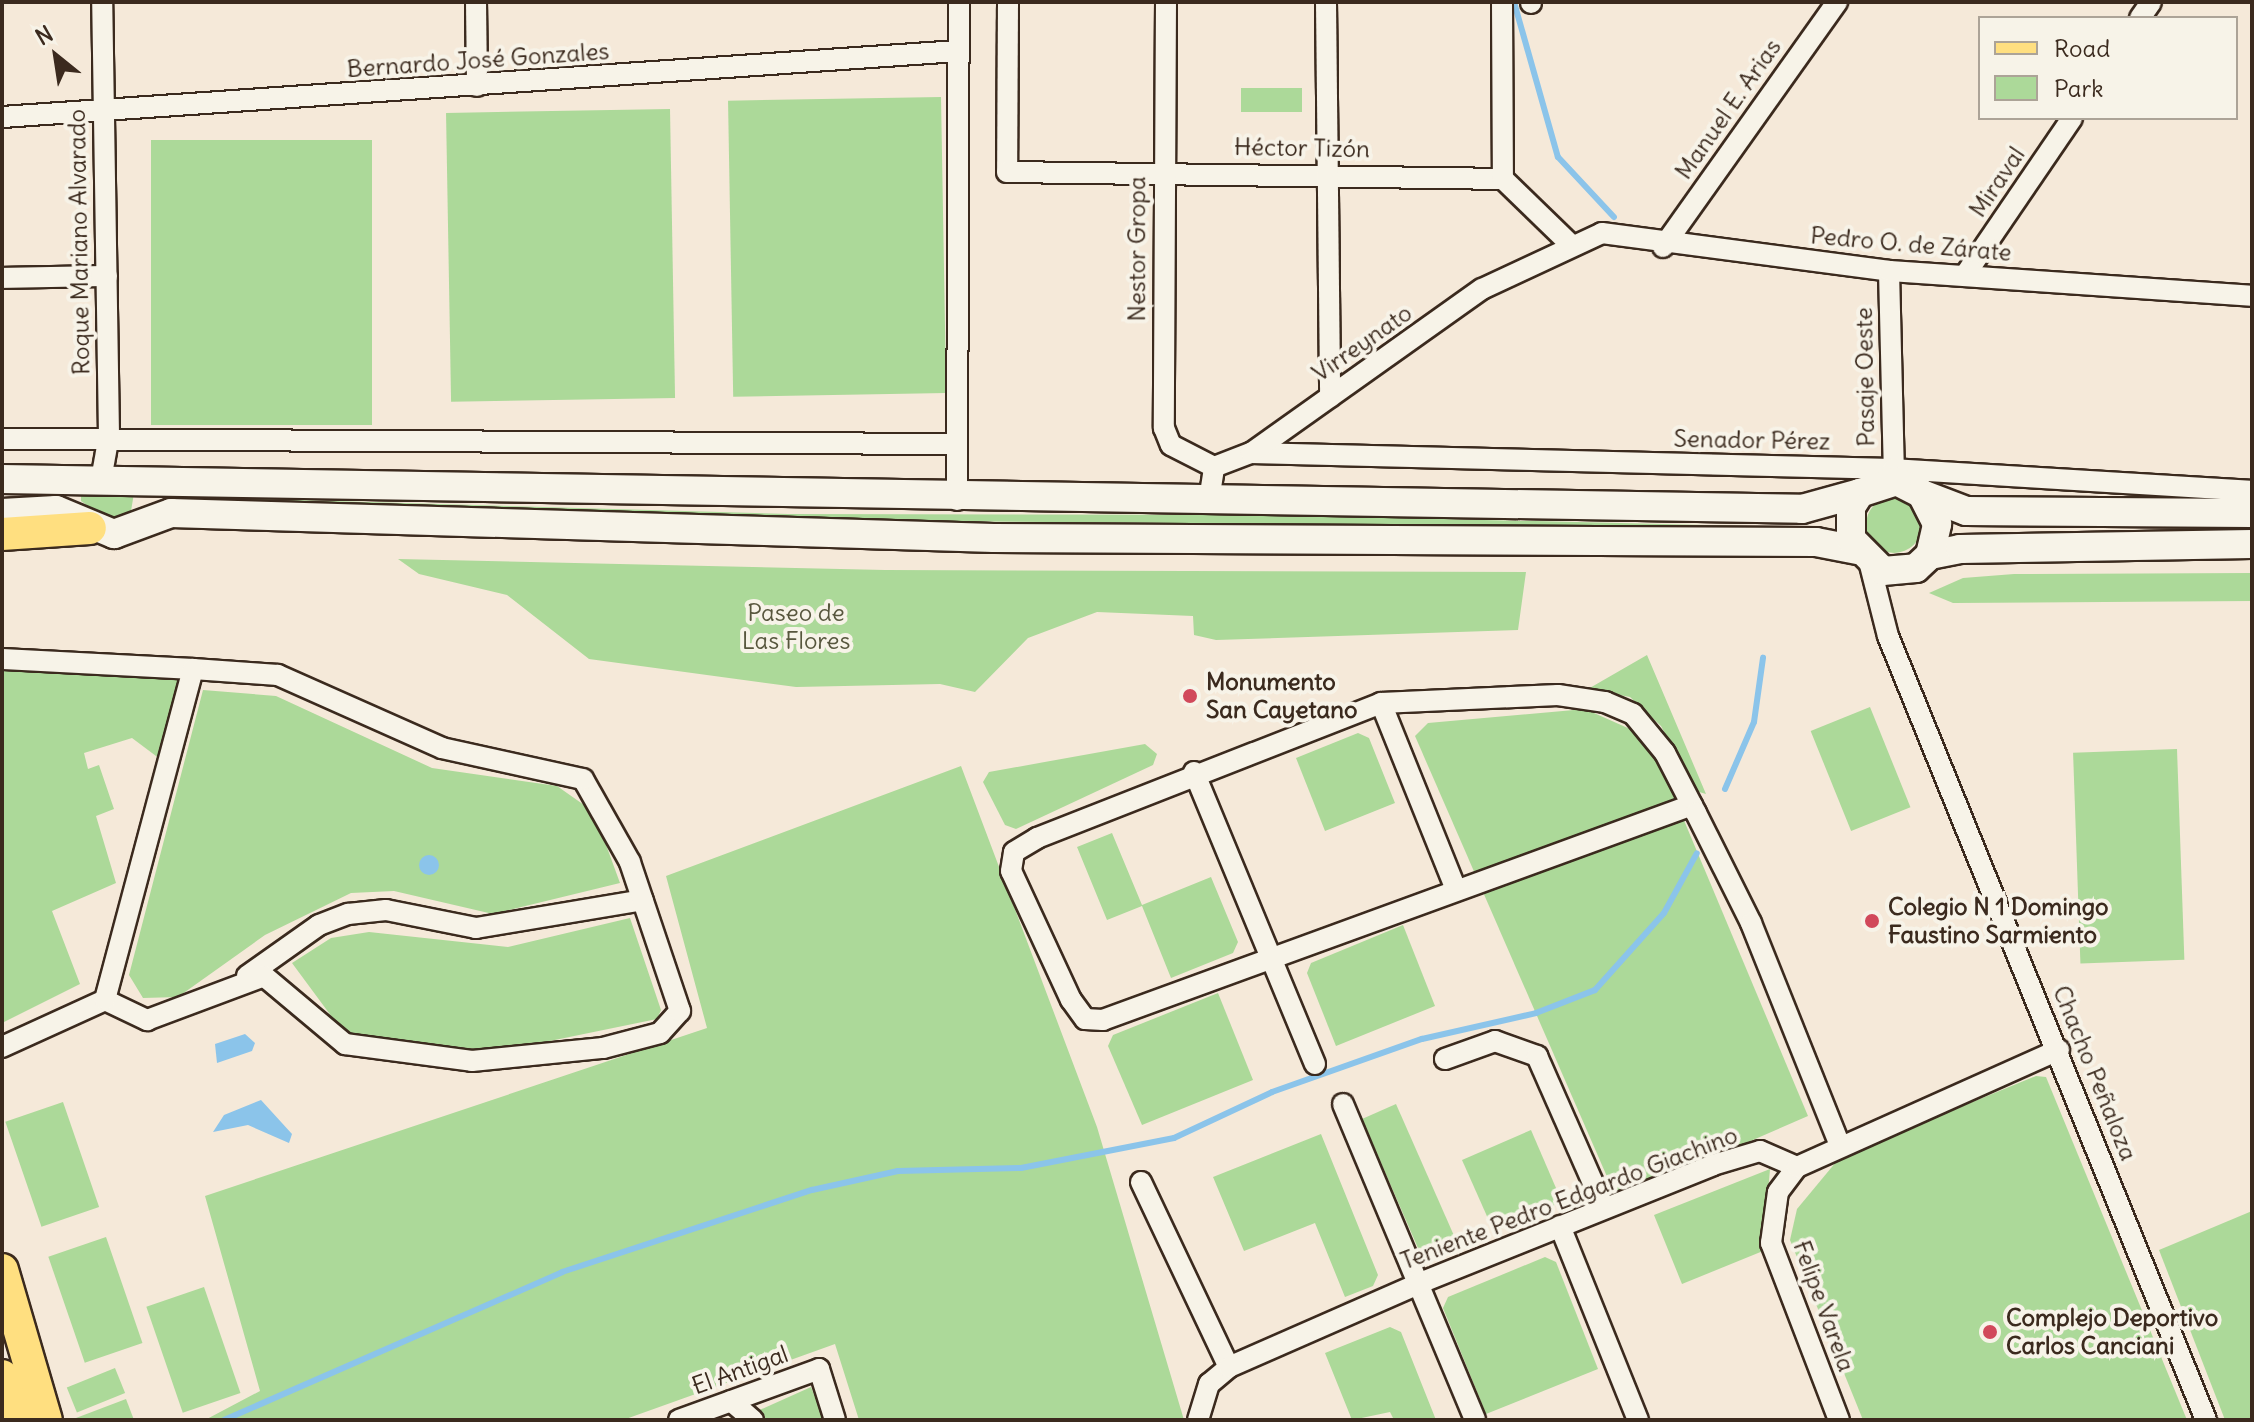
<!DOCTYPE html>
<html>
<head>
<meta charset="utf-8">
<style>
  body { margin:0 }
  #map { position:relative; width:2254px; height:1422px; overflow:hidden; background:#f5e9d9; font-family:Delius,sans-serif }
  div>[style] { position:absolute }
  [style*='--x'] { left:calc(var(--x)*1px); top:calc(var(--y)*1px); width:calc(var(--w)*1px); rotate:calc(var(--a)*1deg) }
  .green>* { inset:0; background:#acd999; transform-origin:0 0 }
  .round { border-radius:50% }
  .water>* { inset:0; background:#8bc4ea }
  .stream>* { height:6px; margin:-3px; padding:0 3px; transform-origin:3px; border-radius:3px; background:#8bc4ea }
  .roads { filter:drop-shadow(2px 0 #3b2a1e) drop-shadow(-2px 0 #3b2a1e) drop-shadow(0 2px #3b2a1e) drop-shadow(0 -2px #3b2a1e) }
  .minor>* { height:20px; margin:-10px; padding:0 10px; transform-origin:10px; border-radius:10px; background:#f7f3e8 }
  .secondary>* { height:28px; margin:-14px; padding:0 14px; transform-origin:14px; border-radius:14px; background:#f7f3e8 }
  .primary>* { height:32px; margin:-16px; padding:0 16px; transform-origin:16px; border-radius:16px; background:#ffdf80 }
  .dots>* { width:22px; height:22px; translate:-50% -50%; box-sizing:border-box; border:4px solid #f7f3e8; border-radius:50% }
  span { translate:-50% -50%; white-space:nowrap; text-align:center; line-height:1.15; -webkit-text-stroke:8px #f7f3e8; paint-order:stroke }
  .street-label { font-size:24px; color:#3b2a1e }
  .park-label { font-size:24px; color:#57563d }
  .poi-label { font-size:24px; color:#3b2a1e; font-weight:700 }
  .left { translate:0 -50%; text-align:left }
  .frame { position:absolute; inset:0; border:4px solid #3b2a1e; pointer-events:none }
  .legend { position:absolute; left:1978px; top:16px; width:260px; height:104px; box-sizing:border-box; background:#f7f3e8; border:2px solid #aca397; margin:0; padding:10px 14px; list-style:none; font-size:24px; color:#3b2a1e }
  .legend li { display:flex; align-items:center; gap:16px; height:40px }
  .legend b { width:40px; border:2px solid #aca397 }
  .north { position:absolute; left:16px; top:16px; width:80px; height:80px; -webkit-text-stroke:6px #f7f3e8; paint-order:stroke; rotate:330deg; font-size:22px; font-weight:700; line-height:32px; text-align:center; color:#3b2a1e }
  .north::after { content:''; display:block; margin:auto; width:28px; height:36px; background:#3b2a1e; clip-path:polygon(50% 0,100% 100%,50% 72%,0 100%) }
</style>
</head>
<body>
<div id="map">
  <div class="green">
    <i style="left:1241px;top:88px;width:61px;height:24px"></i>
    <i style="left:941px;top:97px;width:296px;height:213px;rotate:89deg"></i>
    <i style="left:670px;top:109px;width:289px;height:224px;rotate:89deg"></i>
    <i style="left:372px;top:140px;width:285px;height:221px;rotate:90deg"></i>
    <i style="clip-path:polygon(134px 493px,131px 511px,113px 524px,81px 501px,81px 494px)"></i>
    <i style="clip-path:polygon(161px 496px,788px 514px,1271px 515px,1834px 528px,790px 520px)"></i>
    <i class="round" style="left:1866px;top:497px;width:56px;height:56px"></i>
    <i style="clip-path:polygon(398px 559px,885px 570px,1526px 572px,1518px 630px,1216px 640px,1194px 635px,1193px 616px,1097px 612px,1028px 638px,975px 692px,940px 684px,796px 687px,589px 659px,507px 595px,419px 574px)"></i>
    <i style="clip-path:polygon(2252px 573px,2252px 601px,1953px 603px,1929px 593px,1963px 578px,2014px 574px)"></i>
    <i style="clip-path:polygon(1647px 655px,1706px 794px,1696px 791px,1661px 726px,1630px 697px,1588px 689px)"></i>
    <i style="clip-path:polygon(2px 669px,181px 680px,160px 759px,132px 738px,84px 753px,88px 769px,99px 765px,114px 809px,96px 816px,116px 883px,52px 911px,80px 984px,2px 1023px)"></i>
    <i style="clip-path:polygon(203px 690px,276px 696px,432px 768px,557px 786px,594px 812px,620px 883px,493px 914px,394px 891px,351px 893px,265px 935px,178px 997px,143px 998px,129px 975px)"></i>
    <i style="left:1870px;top:707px;width:108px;height:64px;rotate:68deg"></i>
    <i style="clip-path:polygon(1585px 709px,1639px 733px,1662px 768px,1808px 1116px,1628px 1194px,1612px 1188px,1415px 736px,1428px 723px)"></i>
    <i style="clip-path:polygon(1358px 733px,1369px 738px,1395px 803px,1325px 831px,1296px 758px)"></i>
    <i style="clip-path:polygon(1145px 744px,1157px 754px,1153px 765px,1016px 829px,1005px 825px,983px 782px,989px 772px)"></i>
    <i style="left:2177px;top:749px;width:211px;height:104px;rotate:88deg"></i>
    <i style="clip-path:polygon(961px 766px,1097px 1127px,1184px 1420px,859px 1420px,835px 1344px,623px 1420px,205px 1420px,260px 1391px,205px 1196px,707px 1028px,666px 876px)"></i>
    <i style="clip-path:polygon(1112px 833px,1142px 905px,1211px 877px,1238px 942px,1233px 953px,1171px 978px,1142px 906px,1107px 920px,1077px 847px)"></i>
    <i style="clip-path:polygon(630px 918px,661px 1010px,657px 1019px,540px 1043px,473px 1049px,343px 1032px,292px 963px,331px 938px,369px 932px,508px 947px)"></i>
    <i style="clip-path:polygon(1403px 925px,1435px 1006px,1336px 1046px,1307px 973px,1311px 963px)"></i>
    <i style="clip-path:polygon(1218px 993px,1253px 1080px,1142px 1125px,1108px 1046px,1113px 1035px)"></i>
    <i style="clip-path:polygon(2036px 1076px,2046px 1077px,2187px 1420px,1863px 1420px,1790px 1240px,1797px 1209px,1841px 1156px)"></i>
    <i style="left:63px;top:1102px;width:111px;height:61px;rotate:71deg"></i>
    <i style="clip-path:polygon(1396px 1104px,1459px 1247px,1432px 1259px,1421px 1255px,1362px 1119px)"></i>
    <i style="clip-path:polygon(1531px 1130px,1559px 1195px,1555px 1205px,1494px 1232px,1462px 1160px)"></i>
    <i style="clip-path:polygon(1321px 1134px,1378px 1275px,1373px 1286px,1345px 1297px,1315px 1223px,1244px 1251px,1213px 1177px)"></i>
    <i style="clip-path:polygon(1770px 1169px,1763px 1251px,1682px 1284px,1654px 1215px)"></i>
    <i style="clip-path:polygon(2252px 1211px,2252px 1420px,2225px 1420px,2159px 1250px)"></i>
    <i style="left:106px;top:1237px;width:112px;height:61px;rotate:71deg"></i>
    <i style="clip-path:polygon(1545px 1257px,1556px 1262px,1598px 1369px,1486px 1414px,1443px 1308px,1448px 1297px)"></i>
    <i style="left:204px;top:1287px;width:112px;height:61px;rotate:71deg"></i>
    <i style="clip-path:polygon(1390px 1327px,1401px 1332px,1436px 1420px,1394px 1420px,1390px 1412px,1352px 1420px,1325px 1353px)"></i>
    <i style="left:115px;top:1368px;width:27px;height:52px;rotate:68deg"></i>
    <i style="clip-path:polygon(811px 1387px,824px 1420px,764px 1420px,755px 1412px)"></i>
    <i style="clip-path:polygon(126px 1399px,134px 1420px,77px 1420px,76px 1418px)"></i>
  </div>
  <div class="water">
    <i class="round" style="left:419px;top:855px;width:20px;height:20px"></i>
    <i style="clip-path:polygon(245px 1034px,255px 1043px,252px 1051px,217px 1063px,215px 1044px)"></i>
    <i style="clip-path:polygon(261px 1100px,292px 1134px,289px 1143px,248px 1125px,213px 1132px,224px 1115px)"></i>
  </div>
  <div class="stream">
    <i style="--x:1514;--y:2;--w:161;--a:74.2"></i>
    <i style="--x:1558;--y:157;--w:82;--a:47"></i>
    <i style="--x:1725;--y:789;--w:73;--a:-66.6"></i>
    <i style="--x:1754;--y:722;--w:65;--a:-82"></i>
    <i style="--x:224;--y:1420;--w:369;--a:-23.6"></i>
    <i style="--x:562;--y:1272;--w:263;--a:-18.2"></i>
    <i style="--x:812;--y:1190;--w:88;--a:-12.5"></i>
    <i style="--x:898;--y:1171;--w:123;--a:-1.4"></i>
    <i style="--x:1021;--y:1168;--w:156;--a:-11.1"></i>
    <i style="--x:1174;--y:1138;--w:108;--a:-25.1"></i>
    <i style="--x:1272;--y:1092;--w:159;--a:-19.5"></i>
    <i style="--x:1422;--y:1039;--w:117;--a:-12.8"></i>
    <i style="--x:1536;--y:1013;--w:63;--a:-21.3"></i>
    <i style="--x:1595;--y:990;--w:103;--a:-48.1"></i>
    <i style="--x:1664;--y:913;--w:68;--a:-61.2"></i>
  </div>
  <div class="roads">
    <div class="minor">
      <i style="--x:476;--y:2;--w:84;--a:89.3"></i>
      <i style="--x:1008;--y:2;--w:170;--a:90.3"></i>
      <i style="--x:1007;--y:172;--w:496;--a:0.8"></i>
      <i style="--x:1503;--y:179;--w:92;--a:44.1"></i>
      <i style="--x:1166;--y:2;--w:426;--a:90.3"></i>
      <i style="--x:1164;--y:428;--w:18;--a:68"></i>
      <i style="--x:1171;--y:445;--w:48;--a:27.1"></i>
      <i style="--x:1326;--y:2;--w:395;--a:89.4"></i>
      <i style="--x:1502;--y:2;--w:177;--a:89.7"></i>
      <i style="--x:1531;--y:3;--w:1;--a:-90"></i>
      <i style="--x:2140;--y:18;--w:19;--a:-55"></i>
      <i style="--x:2;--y:117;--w:959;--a:-3.95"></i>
      <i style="--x:1663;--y:247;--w:301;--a:-54.6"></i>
      <i style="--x:1889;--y:271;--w:210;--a:88.6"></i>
      <i style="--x:1965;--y:275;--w:190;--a:-55.7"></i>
      <i style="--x:2;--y:278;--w:105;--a:-1.1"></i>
      <i style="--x:2;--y:439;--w:955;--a:0.3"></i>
      <i style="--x:1251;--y:453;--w:642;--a:1.43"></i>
      <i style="--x:1893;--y:469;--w:360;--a:3.5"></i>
      <i style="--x:101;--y:480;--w:46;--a:-79.9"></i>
      <i style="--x:109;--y:435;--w:433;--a:-90.9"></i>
      <i style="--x:957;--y:500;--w:498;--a:-89.8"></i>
      <i style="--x:1209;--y:500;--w:33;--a:-81"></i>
      <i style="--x:1214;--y:467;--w:40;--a:-21"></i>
      <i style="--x:1251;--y:453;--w:283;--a:-35.4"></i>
      <i style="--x:1482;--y:289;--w:132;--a:-25"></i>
      <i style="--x:1602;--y:233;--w:290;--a:7.5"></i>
      <i style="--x:1889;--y:271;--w:364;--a:3.9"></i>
      <i style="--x:1870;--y:565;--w:73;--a:75.8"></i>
      <i style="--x:1888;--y:636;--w:846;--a:67.92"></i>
      <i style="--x:2;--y:659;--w:191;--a:3"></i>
      <i style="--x:1381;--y:703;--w:198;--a:68.1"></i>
      <i style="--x:1194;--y:772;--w:316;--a:67.5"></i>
      <i style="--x:1692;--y:805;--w:627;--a:159.95"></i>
      <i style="--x:1103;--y:1020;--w:18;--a:-177"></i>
      <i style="--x:1085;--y:1019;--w:24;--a:-126"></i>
      <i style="--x:1071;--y:1000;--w:142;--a:-114.9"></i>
      <i style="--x:1011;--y:871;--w:19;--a:-81"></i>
      <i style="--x:1014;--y:852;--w:27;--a:-31"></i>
      <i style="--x:1037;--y:838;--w:370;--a:-21.4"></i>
      <i style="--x:1381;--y:703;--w:177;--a:-2.6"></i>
      <i style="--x:1558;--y:695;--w:48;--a:8.5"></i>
      <i style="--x:1605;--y:702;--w:30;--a:23"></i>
      <i style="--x:1633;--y:714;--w:50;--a:50.6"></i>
      <i style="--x:1665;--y:753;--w:68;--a:62.7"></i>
      <i style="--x:1696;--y:813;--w:123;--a:63.4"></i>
      <i style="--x:1751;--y:923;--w:240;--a:68.2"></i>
      <i style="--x:247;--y:976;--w:88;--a:-35.3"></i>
      <i style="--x:319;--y:925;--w:31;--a:-21"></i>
      <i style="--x:348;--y:914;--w:38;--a:-6"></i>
      <i style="--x:386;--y:910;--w:92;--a:11.3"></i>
      <i style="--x:476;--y:928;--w:169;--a:-9.5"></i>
      <i style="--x:2;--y:1047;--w:113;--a:-24.5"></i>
      <i style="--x:105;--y:1000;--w:47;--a:25.5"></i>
      <i style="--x:147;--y:1020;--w:125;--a:-20.6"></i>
      <i style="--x:264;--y:976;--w:106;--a:40"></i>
      <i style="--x:345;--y:1044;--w:128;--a:7.6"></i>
      <i style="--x:472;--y:1061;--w:132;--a:-5.7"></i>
      <i style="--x:603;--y:1048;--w:59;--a:-14.7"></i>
      <i style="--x:660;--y:1033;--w:30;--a:-48"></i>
      <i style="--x:680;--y:1011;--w:157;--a:-108.6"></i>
      <i style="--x:630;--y:862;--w:95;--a:-119.5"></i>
      <i style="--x:583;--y:779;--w:144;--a:-167.6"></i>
      <i style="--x:442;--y:748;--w:180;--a:-156"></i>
      <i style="--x:278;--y:675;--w:85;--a:-176"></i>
      <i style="--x:193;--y:669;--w:342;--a:104.9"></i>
      <i style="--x:1445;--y:1059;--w:53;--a:-19.8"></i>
      <i style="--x:1495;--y:1041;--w:45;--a:19.7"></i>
      <i style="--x:1537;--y:1056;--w:166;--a:66.2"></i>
      <i style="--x:1343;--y:1104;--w:342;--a:67.3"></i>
      <i style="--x:1141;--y:1182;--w:205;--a:64.6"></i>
      <i style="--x:1560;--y:1226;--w:209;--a:68.1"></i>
      <i style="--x:731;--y:1401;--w:29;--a:41"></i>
      <i style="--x:679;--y:1420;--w:149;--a:-20"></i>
      <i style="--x:819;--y:1369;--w:53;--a:72.6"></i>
      <i style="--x:1198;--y:1420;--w:38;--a:-73"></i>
      <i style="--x:1209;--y:1384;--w:26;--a:-40"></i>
      <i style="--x:1229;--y:1367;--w:209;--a:-23.7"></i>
      <i style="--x:1420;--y:1283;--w:316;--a:-21.9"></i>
      <i style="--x:1713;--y:1165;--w:49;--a:-16.6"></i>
      <i style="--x:1760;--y:1151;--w:40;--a:23.4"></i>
      <i style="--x:1839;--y:1420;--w:190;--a:-111"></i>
      <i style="--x:1771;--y:1243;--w:51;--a:-82.2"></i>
      <i style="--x:1778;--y:1192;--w:31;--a:-53"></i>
      <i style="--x:1797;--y:1167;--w:287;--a:-24.1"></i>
    </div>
    <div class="secondary">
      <i style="--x:2;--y:479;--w:1800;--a:0.95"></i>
      <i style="--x:1802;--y:509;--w:60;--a:-15.4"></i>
      <i style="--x:1922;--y:494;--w:47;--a:21.1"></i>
      <i style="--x:1966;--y:511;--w:286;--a:0.4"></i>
      <i style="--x:2;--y:513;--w:54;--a:-3.2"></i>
      <i style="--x:56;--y:510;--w:63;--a:22.5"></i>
      <i style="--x:114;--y:534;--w:61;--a:-20.2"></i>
      <i style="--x:171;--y:513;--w:823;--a:1.74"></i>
      <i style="--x:994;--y:538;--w:822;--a:0.28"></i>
      <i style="--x:1816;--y:542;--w:42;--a:11"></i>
      <i style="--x:1930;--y:555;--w:32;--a:-77"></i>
      <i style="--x:1937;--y:524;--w:34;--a:-117"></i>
      <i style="--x:1922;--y:494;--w:28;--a:-153"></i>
      <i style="--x:1897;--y:481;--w:39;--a:162"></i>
      <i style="--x:1860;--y:493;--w:17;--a:123"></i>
      <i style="--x:1851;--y:507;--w:32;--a:90"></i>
      <i style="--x:1851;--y:539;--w:45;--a:45"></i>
      <i style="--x:1883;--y:571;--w:33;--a:-5"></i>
      <i style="--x:1916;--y:568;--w:19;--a:-43"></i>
      <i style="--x:1930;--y:555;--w:31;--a:-11"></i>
      <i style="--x:1960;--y:549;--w:292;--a:-1"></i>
    </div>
    <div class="primary">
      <i style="--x:2;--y:534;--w:88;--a:-3.9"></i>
      <i style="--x:2;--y:1270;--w:156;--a:73.7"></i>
      <i style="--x:2;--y:1376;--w:46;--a:72.3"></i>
    </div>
  </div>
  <div class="dots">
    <i style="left:1190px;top:696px;background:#d1495b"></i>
    <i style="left:1872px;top:921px;background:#d1495b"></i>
    <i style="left:1990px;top:1332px;background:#d1495b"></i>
  </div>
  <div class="street-label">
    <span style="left:478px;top:60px;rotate:-4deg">Bernardo José Gonzales</span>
    <span style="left:1728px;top:109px;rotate:-55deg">Manuel E. Arias</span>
    <span style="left:1302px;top:148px;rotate:1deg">Héctor Tizón</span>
    <span style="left:1997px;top:182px;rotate:-56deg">Miraval</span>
    <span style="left:79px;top:242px;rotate:-91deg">Roque Mariano Alvarado</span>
    <span style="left:1911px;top:244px;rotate:5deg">Pedro O. de Zárate</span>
    <span style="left:1137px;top:249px;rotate:-90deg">Nestor Gropa</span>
    <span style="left:1362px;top:343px;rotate:-35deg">Virreynato</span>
    <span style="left:1865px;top:377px;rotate:-91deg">Pasaje Oeste</span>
    <span style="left:1752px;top:440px;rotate:1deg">Senador Pérez</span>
    <span style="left:2095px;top:1073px;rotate:68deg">Chacho Peñaloza</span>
    <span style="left:1569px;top:1198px;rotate:-21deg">Teniente Pedro Edgardo Giachino</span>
    <span style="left:1824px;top:1306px;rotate:70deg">Felipe Varela</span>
    <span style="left:740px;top:1370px;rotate:-20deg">El Antigal</span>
  </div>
  <div class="park-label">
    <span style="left:796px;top:627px">Paseo de<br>Las Flores</span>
  </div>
  <div class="poi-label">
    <span class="left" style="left:1206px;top:696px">Monumento<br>San Cayetano</span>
    <span class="left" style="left:1888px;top:921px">Colegio N 1 Domingo<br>Faustino Sarmiento</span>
    <span class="left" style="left:2006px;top:1332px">Complejo Deportivo<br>Carlos Canciani</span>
  </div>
  <div class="frame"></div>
  <ul class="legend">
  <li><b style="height:10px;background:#ffdf80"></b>Road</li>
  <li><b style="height:22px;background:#acd999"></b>Park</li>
  </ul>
  <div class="north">N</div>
</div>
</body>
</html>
